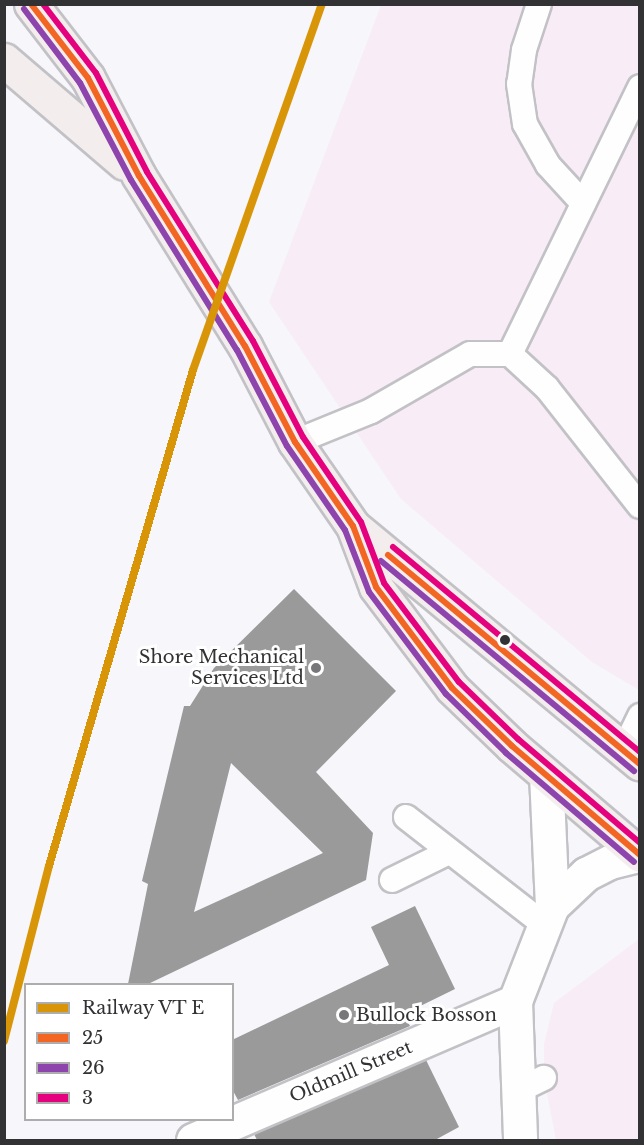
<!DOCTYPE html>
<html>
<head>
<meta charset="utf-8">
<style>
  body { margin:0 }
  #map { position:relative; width:644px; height:1145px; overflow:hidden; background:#f6f6fb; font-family:"Libre Baskerville",serif }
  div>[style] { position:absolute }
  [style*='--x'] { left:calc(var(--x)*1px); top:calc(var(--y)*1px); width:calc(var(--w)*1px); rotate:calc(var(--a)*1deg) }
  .industrial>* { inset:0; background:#f8ecf6 }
  .building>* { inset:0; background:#9a9a9b }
  .roads { filter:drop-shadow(2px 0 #c2c2c6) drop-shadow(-2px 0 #c2c2c6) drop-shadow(0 2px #c2c2c6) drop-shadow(0 -2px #c2c2c6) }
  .lane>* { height:24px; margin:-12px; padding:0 12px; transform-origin:12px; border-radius:12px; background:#fefefe }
  .street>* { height:33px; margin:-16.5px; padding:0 16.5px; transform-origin:16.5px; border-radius:16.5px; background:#fefefe }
  .highway>* { height:33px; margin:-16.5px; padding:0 16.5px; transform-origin:16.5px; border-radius:16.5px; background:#f3edee }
  .bus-1>* { height:6px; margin:-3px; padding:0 3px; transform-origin:3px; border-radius:3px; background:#f26522 }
  .bus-2>* { height:6px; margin:-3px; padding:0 3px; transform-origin:3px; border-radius:3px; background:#8e44ad }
  .bus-3>* { height:6px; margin:-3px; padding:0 3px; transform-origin:3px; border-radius:3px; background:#e5007d }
  .rail-1>* { height:8px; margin:-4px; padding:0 4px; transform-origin:4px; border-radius:4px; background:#d99508 }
  .dots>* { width:16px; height:16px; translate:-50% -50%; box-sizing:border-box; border:3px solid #fff; border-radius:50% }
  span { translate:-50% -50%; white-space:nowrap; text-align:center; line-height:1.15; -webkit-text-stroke:6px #fff; paint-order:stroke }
  .poi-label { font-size:18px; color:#323235 }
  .right { translate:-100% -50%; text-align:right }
  .left { translate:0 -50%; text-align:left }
  .street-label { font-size:18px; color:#323235 }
  .frame { position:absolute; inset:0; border:6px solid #323235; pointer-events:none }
  .legend { position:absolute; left:24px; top:983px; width:210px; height:138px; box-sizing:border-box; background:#fff; border:2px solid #adadae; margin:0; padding:8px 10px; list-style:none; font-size:18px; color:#323235 }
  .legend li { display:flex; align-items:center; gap:12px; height:30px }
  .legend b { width:30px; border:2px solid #adadae }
</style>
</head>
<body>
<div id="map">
  <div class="industrial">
    <i style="clip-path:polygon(381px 5px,639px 5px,639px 690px,592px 662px,401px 499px,269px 302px)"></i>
    <i style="clip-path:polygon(639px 939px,639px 1140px,556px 1140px,544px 1078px,544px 1044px,554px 1003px)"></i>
  </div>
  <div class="building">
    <i style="clip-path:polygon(evenodd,294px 589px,396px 691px,316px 772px,373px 833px,366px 880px,148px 984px,128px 984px,148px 884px,142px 881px,184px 706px,190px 706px,214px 668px,294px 589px,231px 763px,323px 853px,194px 912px,231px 763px)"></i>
    <i style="clip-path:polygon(415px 906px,455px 989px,404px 1014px,410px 1026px,238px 1100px,232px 1089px,232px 1040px,389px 965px,371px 927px)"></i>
    <i style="clip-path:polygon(426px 1060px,459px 1127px,435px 1140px,257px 1140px,254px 1134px)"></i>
  </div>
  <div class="roads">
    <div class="lane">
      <i style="--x:539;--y:4;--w:48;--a:108.1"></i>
      <i style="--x:524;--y:50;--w:34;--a:98"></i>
      <i style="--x:519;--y:84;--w:40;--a:81.5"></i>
      <i style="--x:525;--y:124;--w:47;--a:60.7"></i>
      <i style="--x:548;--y:165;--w:52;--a:47.4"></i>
      <i style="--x:510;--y:354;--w:297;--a:-64"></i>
      <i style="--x:295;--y:442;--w:82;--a:-22.2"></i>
      <i style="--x:371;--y:411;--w:114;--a:-29.9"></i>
      <i style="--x:470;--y:354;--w:40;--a:0"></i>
      <i style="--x:510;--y:354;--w:50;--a:42.6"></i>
      <i style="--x:547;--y:388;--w:150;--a:51.8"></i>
      <i style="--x:623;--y:751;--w:39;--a:-64"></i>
      <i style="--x:406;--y:817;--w:177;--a:37.9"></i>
      <i style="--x:392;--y:880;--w:64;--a:-26.2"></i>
      <i style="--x:517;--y:1091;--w:30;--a:-26"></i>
    </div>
    <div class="street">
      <i style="--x:552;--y:906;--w:47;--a:-43.3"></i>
      <i style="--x:586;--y:874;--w:27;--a:-27"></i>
      <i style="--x:610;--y:862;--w:30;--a:-14"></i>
      <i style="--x:515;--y:1001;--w:139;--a:87.9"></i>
      <i style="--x:193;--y:1140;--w:351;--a:-23.3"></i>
      <i style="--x:515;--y:1001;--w:102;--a:-68.7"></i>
      <i style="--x:552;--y:906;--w:130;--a:-92.6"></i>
    </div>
    <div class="highway">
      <i style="--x:31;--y:4;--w:93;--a:52.4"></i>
      <i style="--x:88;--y:78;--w:110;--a:62.5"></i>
      <i style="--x:139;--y:176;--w:200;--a:58.1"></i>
      <i style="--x:245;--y:346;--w:108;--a:62.5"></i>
      <i style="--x:295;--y:442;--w:102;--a:55.4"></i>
      <i style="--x:353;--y:526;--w:65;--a:69.3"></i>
      <i style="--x:376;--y:587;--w:126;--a:53"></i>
      <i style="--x:452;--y:688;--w:83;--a:44"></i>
      <i style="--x:512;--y:746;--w:168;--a:40.4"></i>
      <i style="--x:4;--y:60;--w:158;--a:40.6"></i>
      <i style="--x:354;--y:527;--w:371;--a:39.6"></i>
    </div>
  </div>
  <div class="bus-1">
    <i style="--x:31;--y:4;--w:93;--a:52.4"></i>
    <i style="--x:88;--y:78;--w:110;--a:62.5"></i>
    <i style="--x:139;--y:176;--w:200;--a:58.1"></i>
    <i style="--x:245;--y:346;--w:108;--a:62.5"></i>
    <i style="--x:295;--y:442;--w:102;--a:55.4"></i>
    <i style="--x:353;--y:526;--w:65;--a:69.3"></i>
    <i style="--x:376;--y:587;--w:126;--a:53"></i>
    <i style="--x:452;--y:688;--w:83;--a:44"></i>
    <i style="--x:512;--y:746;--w:168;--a:40.4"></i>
    <i style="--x:388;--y:555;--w:327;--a:39.7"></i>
  </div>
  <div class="bus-2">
    <i style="--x:24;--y:9;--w:93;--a:52.9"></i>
    <i style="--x:80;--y:83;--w:110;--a:62.3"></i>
    <i style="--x:131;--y:180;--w:200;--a:58.1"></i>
    <i style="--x:237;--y:350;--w:108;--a:62.5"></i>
    <i style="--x:287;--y:446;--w:102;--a:55.4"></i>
    <i style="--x:345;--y:530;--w:66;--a:68.8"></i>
    <i style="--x:369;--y:592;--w:128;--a:53"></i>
    <i style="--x:446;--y:694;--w:84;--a:44.5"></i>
    <i style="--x:506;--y:753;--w:168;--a:40.4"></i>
    <i style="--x:381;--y:561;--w:329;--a:39.7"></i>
  </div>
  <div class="bus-3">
    <i style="--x:43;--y:4;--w:87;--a:52.5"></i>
    <i style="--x:96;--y:73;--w:111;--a:62.7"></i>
    <i style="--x:147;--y:172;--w:199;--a:57.9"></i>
    <i style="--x:253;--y:341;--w:108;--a:62.5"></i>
    <i style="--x:303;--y:437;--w:103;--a:55.7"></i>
    <i style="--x:361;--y:522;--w:65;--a:69.3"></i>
    <i style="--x:384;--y:583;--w:124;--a:52.9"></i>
    <i style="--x:459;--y:682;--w:82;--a:44"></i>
    <i style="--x:518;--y:739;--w:160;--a:40.4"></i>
    <i style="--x:393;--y:547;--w:321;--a:39.7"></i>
  </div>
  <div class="rail-1">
    <i style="--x:4;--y:1041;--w:181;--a:-75.6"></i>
    <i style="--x:49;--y:866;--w:516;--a:-73.81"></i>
    <i style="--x:193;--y:370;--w:388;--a:-70.6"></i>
  </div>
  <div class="dots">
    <i style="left:505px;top:640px;background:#323235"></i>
    <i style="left:316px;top:668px;background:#77777a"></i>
    <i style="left:344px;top:1015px;background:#77777a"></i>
  </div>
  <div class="poi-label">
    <span class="right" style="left:304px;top:668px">Shore Mechanical<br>Services Ltd</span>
    <span class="left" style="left:356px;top:1015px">Bullock Bosson</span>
  </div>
  <div class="street-label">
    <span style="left:351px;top:1072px;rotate:-23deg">Oldmill Street</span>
  </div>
  <div class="frame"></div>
  <ul class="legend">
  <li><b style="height:8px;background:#d99508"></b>Railway VT E</li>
  <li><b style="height:8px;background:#f26522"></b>25</li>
  <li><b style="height:8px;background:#8e44ad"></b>26</li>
  <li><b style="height:8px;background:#e5007d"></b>3</li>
  </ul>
</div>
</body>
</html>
